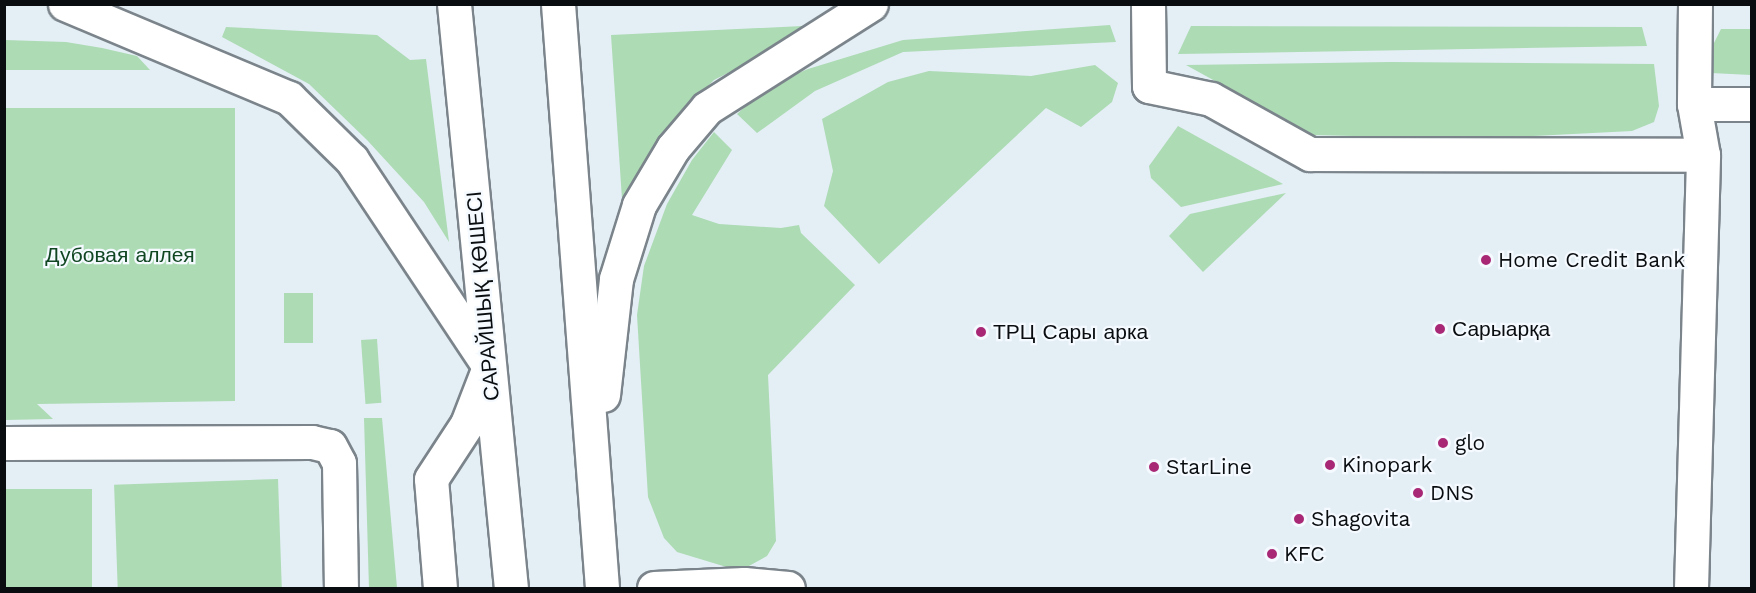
<!DOCTYPE html>
<html>
<head>
<meta charset="utf-8">
<style>
  body { margin:0 }
  #map { position:relative; width:1756px; height:593px; overflow:hidden; background:#e4eef5; font-family:"Work Sans",sans-serif }
  div>[style] { position:absolute }
  [style*='--x'] { left:calc(var(--x)*1px); top:calc(var(--y)*1px); width:calc(var(--w)*1px); rotate:calc(var(--a)*1deg) }
  .green>* { inset:0; background:#acdbb4; transform-origin:0 0 }
  .roads { filter:drop-shadow(2px 0 #7b848b) drop-shadow(-2px 0 #7b848b) drop-shadow(0 2px #7b848b) drop-shadow(0 -2px #7b848b) }
  .minor>* { height:33px; margin:-16.5px; padding:0 16.5px; transform-origin:16.5px; border-radius:16.5px; background:#fff }
  .major>* { height:33px; margin:-16.5px; padding:0 16.5px; transform-origin:16.5px; border-radius:16.5px; background:#fff }
  .dots>* { width:16px; height:16px; translate:-50% -50%; box-sizing:border-box; border:3px solid #f4faff; border-radius:50% }
  span { translate:-50% -50%; white-space:nowrap; text-align:center; line-height:1.15; -webkit-text-stroke:4.5px #f4faff; paint-order:stroke }
  .park-label { font-size:21px; color:#104622 }
  .poi-label { font-size:21px; color:#0a0d10 }
  .left { translate:0 -50%; text-align:left }
  .street-label { font-size:21px; color:#0a0d10 }
  .frame { position:absolute; inset:0; border:6px solid #0a0d10; pointer-events:none }
</style>
</head>
<body>
<div id="map">
  <div class="green">
    <i style="clip-path:polygon(823px 25px,714px 80px,695px 99px,623px 214px,611px 35px)"></i>
    <i style="clip-path:polygon(1110px 25px,1116px 42px,903px 52px,815px 91px,757px 133px,737px 114px,768px 86px,808px 69px,903px 40px)"></i>
    <i style="clip-path:polygon(1191px 26px,1642px 27px,1647px 46px,1178px 54px)"></i>
    <i style="clip-path:polygon(226px 27px,377px 35px,410px 60px,426px 59px,449px 242px,424px 202px,367px 140px,309px 84px,222px 37px)"></i>
    <i style="clip-path:polygon(1721px 29px,1751px 29px,1751px 75px,1711px 73px,1712px 47px)"></i>
    <i style="clip-path:polygon(5px 40px,66px 42px,102px 48px,137px 56px,150px 70px,5px 70px)"></i>
    <i style="clip-path:polygon(1390px 62px,1654px 64px,1659px 106px,1654px 122px,1632px 131px,1473px 139px,1313px 135px,1186px 65px)"></i>
    <i style="clip-path:polygon(1095px 65px,1118px 83px,1112px 102px,1081px 127px,1046px 108px,879px 264px,824px 206px,833px 171px,822px 119px,888px 82px,929px 71px,1031px 76px)"></i>
    <i style="clip-path:polygon(5px 108px,235px 108px,235px 401px,37px 404px,53px 419px,5px 420px)"></i>
    <i style="clip-path:polygon(1178px 126px,1283px 184px,1181px 207px,1151px 178px,1149px 166px)"></i>
    <i style="clip-path:polygon(714px 132px,732px 150px,692px 215px,719px 224px,781px 228px,799px 225px,801px 233px,855px 285px,768px 375px,776px 541px,767px 556px,747px 567px,733px 569px,677px 552px,664px 538px,648px 497px,637px 315px,644px 266px,667px 204px,692px 160px)"></i>
    <i style="clip-path:polygon(1286px 193px,1203px 272px,1169px 236px,1190px 214px)"></i>
    <i style="left:313px;top:293px;width:50px;height:29px;rotate:90deg"></i>
    <i style="left:377px;top:339px;width:64px;height:16px;rotate:86deg"></i>
    <i style="clip-path:polygon(364px 418px,382px 418px,397px 588px,369px 588px)"></i>
    <i style="left:278px;top:479px;width:109px;height:164px;rotate:88deg"></i>
    <i style="left:4px;top:489px;width:88px;height:99px"></i>
  </div>
  <div class="roads">
    <div class="minor">
      <i style="--x:1148;--y:4;--w:82;--a:89.3"></i>
      <i style="--x:1149;--y:86;--w:63;--a:11.8"></i>
      <i style="--x:1211;--y:99;--w:113;--a:29.1"></i>
      <i style="--x:1310;--y:154;--w:393;--a:0.1"></i>
      <i style="--x:1695;--y:4;--w:100;--a:90.6"></i>
      <i style="--x:1694;--y:104;--w:58;--a:0"></i>
      <i style="--x:4;--y:443;--w:308;--a:-0.2"></i>
      <i style="--x:312;--y:442;--w:18;--a:13"></i>
      <i style="--x:330;--y:446;--w:19;--a:62"></i>
      <i style="--x:339;--y:463;--w:125;--a:89.1"></i>
      <i style="--x:440;--y:588;--w:109;--a:-94.7"></i>
      <i style="--x:431;--y:479;--w:66;--a:-56.8"></i>
      <i style="--x:467;--y:424;--w:61;--a:-68.9"></i>
      <i style="--x:654;--y:588;--w:90;--a:-2.5"></i>
      <i style="--x:744;--y:584;--w:44;--a:5.2"></i>
      <i style="--x:1691;--y:588;--w:433;--a:-88.4"></i>
      <i style="--x:1703;--y:155;--w:52;--a:-100"></i>
    </div>
    <div class="major">
      <i style="--x:65;--y:4;--w:243;--a:22.8"></i>
      <i style="--x:289;--y:98;--w:88;--a:44.5"></i>
      <i style="--x:352;--y:160;--w:240;--a:56.4"></i>
      <i style="--x:454;--y:4;--w:587;--a:84.43"></i>
      <i style="--x:558;--y:4;--w:586;--a:85.69"></i>
      <i style="--x:603;--y:395;--w:117;--a:-83.6"></i>
      <i style="--x:616;--y:279;--w:77;--a:-72.7"></i>
      <i style="--x:639;--y:205;--w:66;--a:-59.2"></i>
      <i style="--x:673;--y:148;--w:52;--a:-49.6"></i>
      <i style="--x:707;--y:108;--w:194;--a:-32.4"></i>
    </div>
  </div>
  <div class="dots">
    <i style="left:1486px;top:260px;background:#a92876"></i>
    <i style="left:1440px;top:329px;background:#a92876"></i>
    <i style="left:981px;top:332px;background:#a92876"></i>
    <i style="left:1443px;top:443px;background:#a92876"></i>
    <i style="left:1330px;top:465px;background:#a92876"></i>
    <i style="left:1154px;top:467px;background:#a92876"></i>
    <i style="left:1418px;top:493px;background:#a92876"></i>
    <i style="left:1299px;top:519px;background:#a92876"></i>
    <i style="left:1272px;top:554px;background:#a92876"></i>
  </div>
  <div class="park-label">
    <span style="left:120px;top:255px">Дубовая аллея</span>
  </div>
  <div class="poi-label">
    <span class="left" style="left:1498px;top:260px">Home Credit Bank</span>
    <span class="left" style="left:1452px;top:329px">Сарыарқа</span>
    <span class="left" style="left:993px;top:332px">ТРЦ Сары арка</span>
    <span class="left" style="left:1455px;top:443px">glo</span>
    <span class="left" style="left:1342px;top:465px">Kinopark</span>
    <span class="left" style="left:1166px;top:467px">StarLine</span>
    <span class="left" style="left:1430px;top:493px">DNS</span>
    <span class="left" style="left:1311px;top:519px">Shagovita</span>
    <span class="left" style="left:1284px;top:554px">KFC</span>
  </div>
  <div class="street-label">
    <span style="left:483px;top:296px;rotate:-95deg">САРАЙШЫҚ КӨШЕСІ</span>
  </div>
  <div class="frame"></div>
</div>
</body>
</html>
